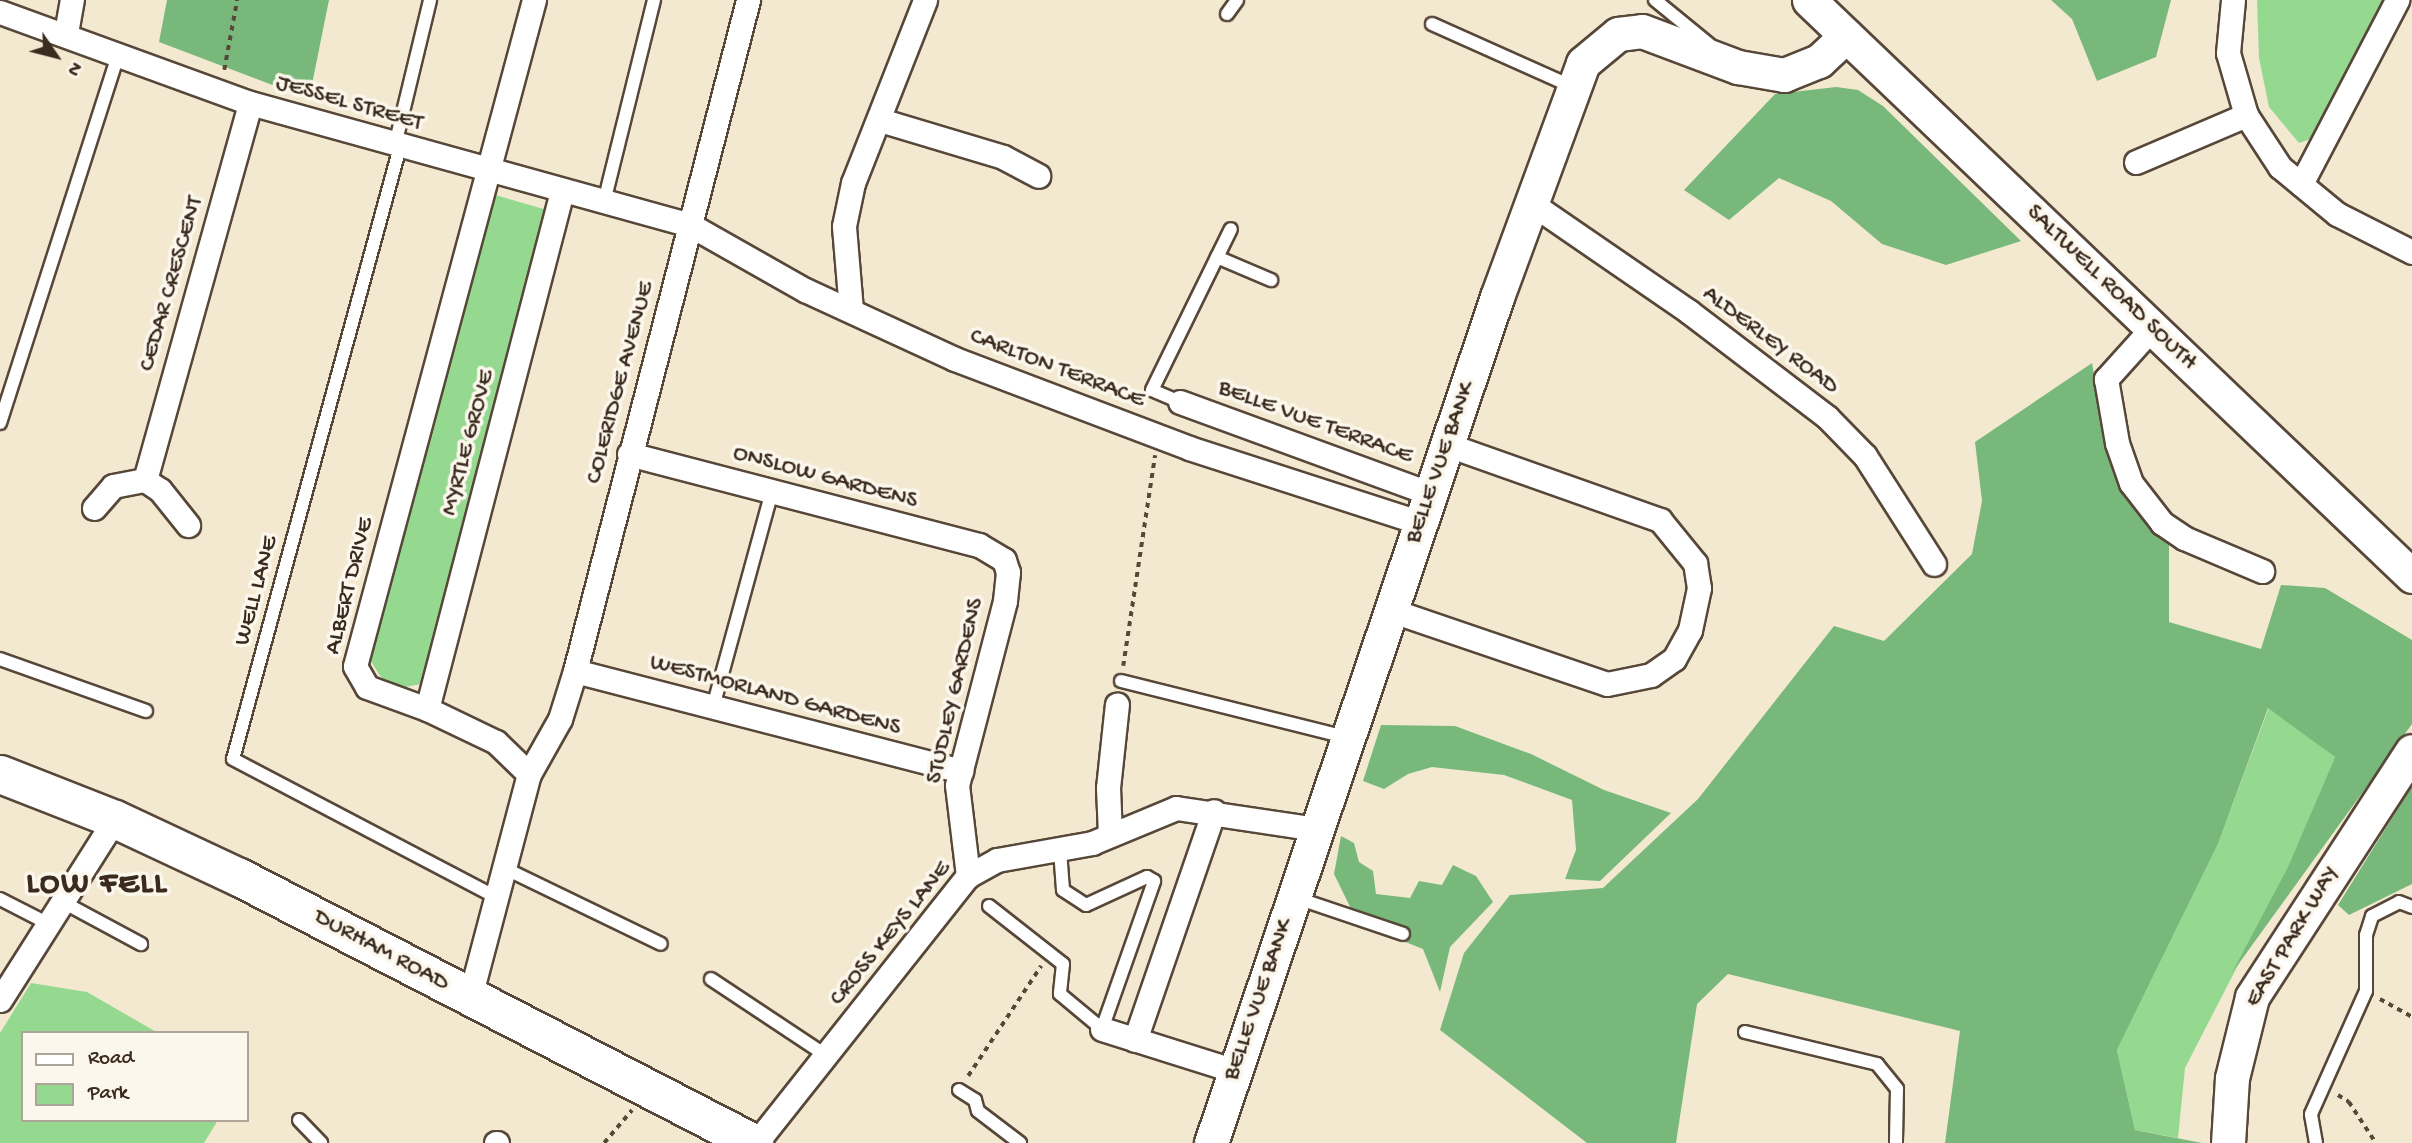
<!DOCTYPE html>
<html>
<head>
<meta charset="utf-8">
<style>
  body { margin:0 }
  #map { position:relative; width:2412px; height:1143px; overflow:hidden; background:#f3e9d1; font-family:"Gochi Hand",sans-serif }
  div>[style] { position:absolute }
  [style*='--x'] { left:calc(var(--x)*1px); top:calc(var(--y)*1px); width:calc(var(--w)*1px); rotate:calc(var(--a)*1deg) }
  .green>* { inset:0; background:#95d991 }
  .forest>* { inset:0; background:#78b97b }
  .path>* { height:3.5px; margin-top:-1.75px; transform-origin:0; background:repeating-linear-gradient(90deg,#574739 0 5px,transparent 0 10px) }
  .roads { filter:drop-shadow(2px 0 #574739) drop-shadow(-2px 0 #574739) drop-shadow(0 2px #574739) drop-shadow(0 -2px #574739) }
  .lane>* { height:12px; margin:-6px; padding:0 6px; transform-origin:6px; border-radius:6px; background:#fff }
  .street>* { height:23px; margin:-11.5px; padding:0 11.5px; transform-origin:11.5px; border-radius:11.5px; background:#fff }
  .secondary>* { height:33px; margin:-16.5px; padding:0 16.5px; transform-origin:16.5px; border-radius:16.5px; background:#fff }
  .primary>* { height:37px; margin:-18.5px; padding:0 18.5px; transform-origin:18.5px; border-radius:18.5px; background:#fff }
  span { translate:-50% -50%; white-space:nowrap; text-align:center; line-height:1.15; -webkit-text-stroke:7px #fbf7ec; paint-order:stroke }
  .street-label { font-size:24px; color:#3b2a1e }
  .district-label { font-size:32px; color:#3b2a1e; font-weight:700; letter-spacing:2px }
  .legend { position:absolute; left:21px; top:1031px; width:228px; height:91px; box-sizing:border-box; background:#fbf7ec; border:2px solid #aea59a; margin:0; padding:9px 12px; list-style:none; font-size:21px; color:#3b2a1e }
  .legend li { display:flex; align-items:center; gap:14px; height:35px }
  .legend b { width:35px; border:2px solid #aea59a }
  .north { position:absolute; left:21px; top:21px; width:70px; height:70px; -webkit-text-stroke:5px #fbf7ec; paint-order:stroke; rotate:125deg; font-size:19px; font-weight:700; line-height:28px; text-align:center; color:#3b2a1e }
  .north::after { content:''; display:block; margin:auto; width:24px; height:32px; background:#3b2a1e; clip-path:polygon(50% 0,100% 100%,50% 72%,0 100%) }
</style>
</head>
<body>
<div id="map">
  <div class="green">
    <i style="clip-path:polygon(2257px 0,2386px 0,2313px 138px,2299px 143px,2269px 107px,2259px 58px)"></i>
    <i style="clip-path:polygon(492px 194px,547px 210px,421px 684px,400px 688px,381px 677px,366px 654px)"></i>
    <i style="clip-path:polygon(2269px 707px,2335px 757px,2288px 868px,2185px 1068px,2178px 1138px,2135px 1130px,2117px 1050px,2218px 844px)"></i>
    <i style="clip-path:polygon(31px 983px,87px 992px,158px 1033px,23px 1033px,23px 1120px,218px 1120px,204px 1143px,0 1143px,0 1033px)"></i>
  </div>
  <div class="forest">
    <i style="clip-path:polygon(167px 0,329px 0,309px 99px,159px 42px)"></i>
    <i style="clip-path:polygon(2051px 0,2171px 0,2156px 57px,2097px 81px,2072px 19px)"></i>
    <i style="clip-path:polygon(1836px 87px,1858px 90px,1883px 106px,2021px 241px,1946px 265px,1882px 244px,1831px 201px,1779px 178px,1729px 220px,1684px 190px,1775px 94px)"></i>
    <i style="clip-path:polygon(2092px 363px,2104px 430px,2169px 541px,2169px 622px,2261px 649px,2281px 585px,2325px 588px,2412px 640px,2412px 724px,2232px 973px,2288px 867px,2335px 757px,2268px 708px,2218px 844px,2117px 1050px,2135px 1130px,2202px 1143px,1945px 1143px,1960px 1031px,1728px 974px,1697px 1004px,1676px 1143px,1587px 1143px,1440px 1030px,1464px 953px,1510px 895px,1603px 888px,1698px 799px,1834px 626px,1884px 641px,1972px 554px,1982px 501px,1975px 442px)"></i>
    <i style="clip-path:polygon(1381px 725px,1455px 726px,1531px 754px,1604px 790px,1671px 813px,1600px 881px,1565px 879px,1576px 850px,1572px 800px,1504px 775px,1432px 767px,1408px 774px,1384px 789px,1363px 781px)"></i>
    <i style="clip-path:polygon(2412px 786px,2412px 884px,2349px 915px,2338px 905px)"></i>
    <i style="clip-path:polygon(1341px 836px,1354px 843px,1359px 862px,1373px 871px,1376px 894px,1410px 898px,1419px 881px,1442px 885px,1453px 865px,1476px 876px,1493px 902px,1450px 947px,1440px 992px,1423px 949px,1358px 923px,1334px 874px)"></i>
  </div>
  <div class="path">
    <i style="--x:224;--y:70;--w:71;--a:-79.5"></i>
    <i style="--x:1123;--y:666;--w:213;--a:-81.4"></i>
    <i style="--x:2380;--y:999;--w:37;--a:29"></i>
    <i style="--x:968;--y:1076;--w:132;--a:-56.4"></i>
    <i style="--x:2338;--y:1095;--w:13;--a:32"></i>
    <i style="--x:2349;--y:1102;--w:49;--a:56.6"></i>
    <i style="--x:604;--y:1143;--w:43;--a:-49.7"></i>
  </div>
  <div class="roads">
    <div class="lane">
      <i style="--x:1655;--y:0;--w:70;--a:39.2"></i>
      <i style="--x:1227;--y:14;--w:17;--a:-54"></i>
      <i style="--x:1432;--y:24;--w:154;--a:24.1"></i>
      <i style="--x:395;--y:145;--w:149;--a:-76.4"></i>
      <i style="--x:400;--y:147;--w:634;--a:105.26"></i>
      <i style="--x:233;--y:759;--w:297;--a:27.7"></i>
      <i style="--x:604;--y:202;--w:208;--a:-76.1"></i>
      <i style="--x:1217;--y:257;--w:59;--a:23.1"></i>
      <i style="--x:1180;--y:402;--w:30;--a:-157"></i>
      <i style="--x:1152;--y:390;--w:179;--a:-63.9"></i>
      <i style="--x:0;--y:423;--w:389;--a:-72.2"></i>
      <i style="--x:0;--y:659;--w:155;--a:19.6"></i>
      <i style="--x:1121;--y:681;--w:231;--a:14"></i>
      <i style="--x:713;--y:707;--w:224;--a:-74.7"></i>
      <i style="--x:504;--y:868;--w:174;--a:25.8"></i>
      <i style="--x:1294;--y:897;--w:115;--a:18.7"></i>
      <i style="--x:0;--y:899;--w:53;--a:27.1"></i>
      <i style="--x:61;--y:901;--w:91;--a:28.3"></i>
      <i style="--x:989;--y:906;--w:94;--a:38.1"></i>
      <i style="--x:1063;--y:964;--w:30;--a:96"></i>
      <i style="--x:1060;--y:994;--w:55;--a:39.8"></i>
      <i style="--x:1102;--y:1029;--w:157;--a:-70.6"></i>
      <i style="--x:1154;--y:881;--w:8;--a:-150"></i>
      <i style="--x:1147;--y:877;--w:67;--a:155.3"></i>
      <i style="--x:1086;--y:905;--w:27;--a:-147"></i>
      <i style="--x:1063;--y:890;--w:40;--a:-94.3"></i>
      <i style="--x:711;--y:979;--w:139;--a:33.6"></i>
      <i style="--x:1745;--y:1032;--w:136;--a:13.6"></i>
      <i style="--x:1877;--y:1064;--w:32;--a:51"></i>
      <i style="--x:1897;--y:1089;--w:54;--a:91.1"></i>
      <i style="--x:959;--y:1090;--w:19;--a:32"></i>
      <i style="--x:975;--y:1100;--w:11;--a:75"></i>
      <i style="--x:978;--y:1111;--w:53;--a:37.3"></i>
      <i style="--x:299;--y:1120;--w:32;--a:46"></i>
      <i style="--x:2316;--y:1143;--w:29;--a:-100"></i>
      <i style="--x:2311;--y:1114;--w:135;--a:-65.9"></i>
      <i style="--x:2366;--y:991;--w:56;--a:-90"></i>
      <i style="--x:2366;--y:935;--w:20;--a:-72"></i>
      <i style="--x:2372;--y:916;--w:30;--a:-27"></i>
      <i style="--x:2399;--y:902;--w:14;--a:21"></i>
    </div>
    <div class="street">
      <i style="--x:2233;--y:0;--w:53;--a:95.4"></i>
      <i style="--x:2228;--y:53;--w:65;--a:73.8"></i>
      <i style="--x:2246;--y:115;--w:62;--a:56.8"></i>
      <i style="--x:2280;--y:167;--w:74;--a:39.5"></i>
      <i style="--x:2337;--y:214;--w:84;--a:26.9"></i>
      <i style="--x:0;--y:12;--w:266;--a:20"></i>
      <i style="--x:250;--y:103;--w:457;--a:15.5"></i>
      <i style="--x:690;--y:225;--w:132;--a:29.5"></i>
      <i style="--x:805;--y:290;--w:165;--a:24.7"></i>
      <i style="--x:955;--y:359;--w:250;--a:20.8"></i>
      <i style="--x:1189;--y:448;--w:244;--a:17.9"></i>
      <i style="--x:66;--y:33;--w:34;--a:-80"></i>
      <i style="--x:880;--y:120;--w:128;--a:16.7"></i>
      <i style="--x:1003;--y:157;--w:40;--a:28"></i>
      <i style="--x:2136;--y:162;--w:120;--a:-23.1"></i>
      <i style="--x:2301;--y:184;--w:208;--a:-62.4"></i>
      <i style="--x:1531;--y:203;--w:191;--a:34.5"></i>
      <i style="--x:1688;--y:311;--w:175;--a:37.3"></i>
      <i style="--x:1827;--y:417;--w:54;--a:45.7"></i>
      <i style="--x:1865;--y:456;--w:128;--a:57.4"></i>
      <i style="--x:851;--y:310;--w:84;--a:-94.8"></i>
      <i style="--x:844;--y:226;--w:44;--a:-78.2"></i>
      <i style="--x:853;--y:183;--w:197;--a:-68.5"></i>
      <i style="--x:2152;--y:328;--w:69;--a:132"></i>
      <i style="--x:2106;--y:379;--w:65;--a:80.2"></i>
      <i style="--x:2117;--y:443;--w:42;--a:70.7"></i>
      <i style="--x:2131;--y:483;--w:51;--a:52.2"></i>
      <i style="--x:2162;--y:523;--w:27;--a:34"></i>
      <i style="--x:2184;--y:538;--w:85;--a:22.9"></i>
      <i style="--x:1180;--y:402;--w:267;--a:20.1"></i>
      <i style="--x:629;--y:454;--w:362;--a:14.6"></i>
      <i style="--x:979;--y:545;--w:29;--a:31"></i>
      <i style="--x:1004;--y:560;--w:13;--a:72"></i>
      <i style="--x:1008;--y:572;--w:29;--a:96"></i>
      <i style="--x:1005;--y:601;--w:190;--a:104.6"></i>
      <i style="--x:957;--y:785;--w:92;--a:83.1"></i>
      <i style="--x:145;--y:480;--w:391;--a:-74.4"></i>
      <i style="--x:94;--y:508;--w:29;--a:-49"></i>
      <i style="--x:113;--y:486;--w:33;--a:-11"></i>
      <i style="--x:145;--y:480;--w:18;--a:34"></i>
      <i style="--x:160;--y:490;--w:45;--a:51.3"></i>
      <i style="--x:1390;--y:610;--w:229;--a:18.8"></i>
      <i style="--x:1607;--y:684;--w:45;--a:-11.6"></i>
      <i style="--x:1651;--y:675;--w:28;--a:-35"></i>
      <i style="--x:1674;--y:659;--w:33;--a:-61"></i>
      <i style="--x:1690;--y:630;--w:43;--a:-77.9"></i>
      <i style="--x:1699;--y:588;--w:25;--a:-99"></i>
      <i style="--x:1695;--y:563;--w:55;--a:-129.1"></i>
      <i style="--x:1660;--y:520;--w:225;--a:-160.5"></i>
      <i style="--x:575;--y:671;--w:399;--a:14.5"></i>
      <i style="--x:427;--y:709;--w:535;--a:-75.39"></i>
      <i style="--x:529;--y:774;--w:63;--a:-60.6"></i>
      <i style="--x:560;--y:719;--w:50;--a:-72.6"></i>
      <i style="--x:575;--y:671;--w:693;--a:-75.54"></i>
      <i style="--x:1110;--y:835;--w:47;--a:-92.4"></i>
      <i style="--x:1108;--y:788;--w:84;--a:-83.9"></i>
      <i style="--x:470;--y:997;--w:231;--a:-75.2"></i>
      <i style="--x:529;--y:774;--w:46;--a:-135.9"></i>
      <i style="--x:496;--y:742;--w:76;--a:-154.4"></i>
      <i style="--x:427;--y:709;--w:64;--a:-159.9"></i>
      <i style="--x:367;--y:687;--w:24;--a:-120"></i>
      <i style="--x:355;--y:666;--w:690;--a:-74.96"></i>
      <i style="--x:0;--y:1000;--w:214;--a:-57.6"></i>
      <i style="--x:1102;--y:1029;--w:139;--a:17.5"></i>
      <i style="--x:1135;--y:1040;--w:242;--a:-71"></i>
      <i style="--x:496;--y:1143;--w:1;--a:0"></i>
      <i style="--x:756;--y:1143;--w:341;--a:-51.6"></i>
      <i style="--x:968;--y:876;--w:33;--a:-29"></i>
      <i style="--x:997;--y:860;--w:97;--a:-10.1"></i>
      <i style="--x:1092;--y:843;--w:91;--a:-22.6"></i>
      <i style="--x:1176;--y:808;--w:143;--a:8.5"></i>
    </div>
    <div class="secondary">
      <i style="--x:1809;--y:0;--w:834;--a:43.69"></i>
      <i style="--x:1211;--y:1143;--w:893;--a:-71.32"></i>
      <i style="--x:1497;--y:297;--w:249;--a:-69.8"></i>
      <i style="--x:1583;--y:63;--w:45;--a:-39.6"></i>
      <i style="--x:1618;--y:34;--w:24;--a:-7"></i>
      <i style="--x:1642;--y:31;--w:103;--a:20.6"></i>
      <i style="--x:1738;--y:67;--w:47;--a:9.9"></i>
      <i style="--x:1784;--y:75;--w:38;--a:-22"></i>
      <i style="--x:1819;--y:61;--w:37;--a:-43"></i>
      <i style="--x:2228;--y:1143;--w:65;--a:-86.5"></i>
      <i style="--x:2232;--y:1078;--w:83;--a:-76.1"></i>
      <i style="--x:2252;--y:997;--w:293;--a:-57"></i>
    </div>
    <div class="primary">
      <i style="--x:0;--y:774;--w:123;--a:21.4"></i>
      <i style="--x:115;--y:819;--w:137;--a:25.1"></i>
      <i style="--x:239;--y:877;--w:580;--a:27.32"></i>
    </div>
  </div>
  <div class="street-label">
    <span style="left:349px;top:104px;rotate:16deg">JESSEL STREET</span>
    <span style="left:172px;top:284px;rotate:-74deg">CEDAR CRESCENT</span>
    <span style="left:2111px;top:288px;rotate:44deg">SALTWELL ROAD SOUTH</span>
    <span style="left:1770px;top:341px;rotate:37deg">ALDERLEY ROAD</span>
    <span style="left:1057px;top:369px;rotate:21deg">CARLTON TERRACE</span>
    <span style="left:621px;top:383px;rotate:-75deg">COLERIDGE AVENUE</span>
    <span style="left:1315px;top:423px;rotate:20deg">BELLE VUE TERRACE</span>
    <span style="left:469px;top:443px;rotate:-75deg">MYRTLE GROVE</span>
    <span style="left:1441px;top:463px;rotate:-71deg">BELLE VUE BANK</span>
    <span style="left:825px;top:478px;rotate:15deg">ONSLOW GARDENS</span>
    <span style="left:350px;top:586px;rotate:-76deg">ALBERT DRIVE</span>
    <span style="left:257px;top:591px;rotate:-75deg">WELL LANE</span>
    <span style="left:956px;top:691px;rotate:-77deg">STUDLEY GARDENS</span>
    <span style="left:775px;top:696px;rotate:15deg">WESTMORLAND GARDENS</span>
    <span style="left:891px;top:934px;rotate:-51deg">CROSS KEYS LANE</span>
    <span style="left:2293px;top:937px;rotate:-59deg">EAST PARK WAY</span>
    <span style="left:381px;top:951px;rotate:28deg">DURHAM ROAD</span>
    <span style="left:1259px;top:1000px;rotate:-71deg">BELLE VUE BANK</span>
  </div>
  <div class="district-label">
    <span style="left:97px;top:885px">LOW FELL</span>
  </div>
  <ul class="legend">
  <li><b style="height:9px;background:#fff"></b>Road</li>
  <li><b style="height:19px;background:#95d991"></b>Park</li>
  </ul>
  <div class="north">N</div>
</div>
</body>
</html>
